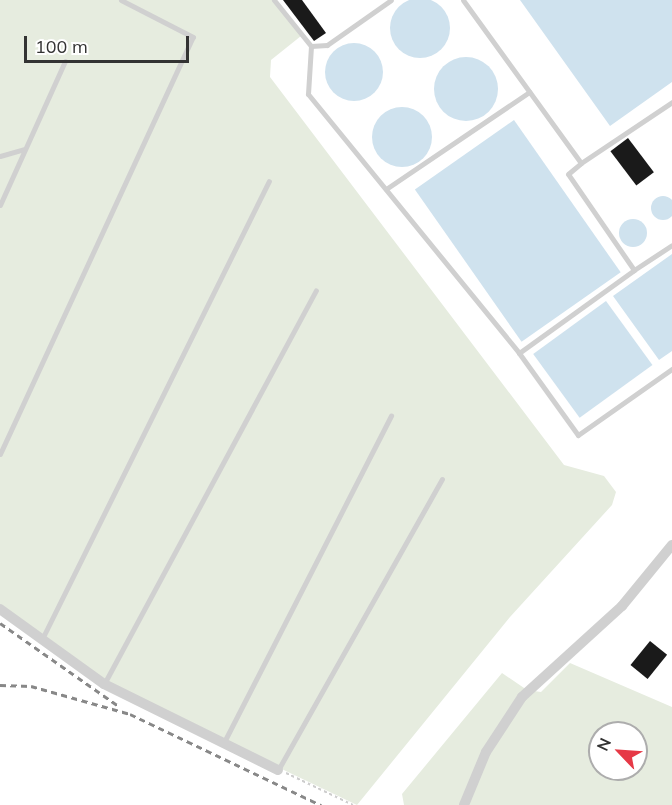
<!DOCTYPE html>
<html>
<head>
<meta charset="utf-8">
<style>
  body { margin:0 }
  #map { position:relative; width:672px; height:805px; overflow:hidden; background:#fff; font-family:Mulish,sans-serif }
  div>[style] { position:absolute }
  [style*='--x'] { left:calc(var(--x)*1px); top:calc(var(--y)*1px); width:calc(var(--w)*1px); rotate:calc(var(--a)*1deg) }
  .green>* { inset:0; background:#e6ecdf }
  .water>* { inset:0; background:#cfe2ee; transform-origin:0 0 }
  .round { border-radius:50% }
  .building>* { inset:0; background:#1a1a1a; transform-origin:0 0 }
  .path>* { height:2px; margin-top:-1px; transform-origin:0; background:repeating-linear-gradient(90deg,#cdcdcd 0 3px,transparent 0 6px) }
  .service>* { height:5px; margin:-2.5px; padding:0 2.5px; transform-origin:2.5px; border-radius:2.5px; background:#d0d0d0 }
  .minor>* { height:10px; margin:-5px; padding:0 5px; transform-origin:5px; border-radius:5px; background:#d0d0d0 }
  .rail>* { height:3px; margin-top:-1.5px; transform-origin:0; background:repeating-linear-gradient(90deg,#888 0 6px,transparent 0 10.5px) }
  span { translate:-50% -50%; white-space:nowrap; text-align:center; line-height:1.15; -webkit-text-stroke:6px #fff; paint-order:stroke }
  .north { position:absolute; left:588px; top:721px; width:60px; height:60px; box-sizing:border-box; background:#fff; border:2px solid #adadad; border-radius:50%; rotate:295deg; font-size:16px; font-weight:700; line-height:24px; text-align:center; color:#333 }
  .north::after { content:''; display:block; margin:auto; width:21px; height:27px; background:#e63946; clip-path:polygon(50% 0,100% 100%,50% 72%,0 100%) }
  .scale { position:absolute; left:24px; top:36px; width:165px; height:27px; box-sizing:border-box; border:3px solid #333; border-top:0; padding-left:8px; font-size:18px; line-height:21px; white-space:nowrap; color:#333; -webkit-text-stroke:4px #fff; paint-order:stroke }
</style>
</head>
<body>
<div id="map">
  <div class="green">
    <i style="clip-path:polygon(0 0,274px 0,301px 36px,271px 60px,270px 77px,564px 465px,604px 476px,616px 492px,612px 505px,510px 617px,357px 805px,104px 684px,0 609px)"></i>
    <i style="clip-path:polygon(evenodd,570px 663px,672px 707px,672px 805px,404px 805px,402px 794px,502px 673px,527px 690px,541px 692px,570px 663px,600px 733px,636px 733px,636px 769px,600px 769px,600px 733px)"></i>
  </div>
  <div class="water">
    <i class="round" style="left:390px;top:-2px;width:60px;height:60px"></i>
    <i style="clip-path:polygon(520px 0,672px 0,672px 82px,610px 126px)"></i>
    <i class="round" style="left:325px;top:43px;width:58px;height:58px"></i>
    <i class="round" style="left:434px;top:57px;width:64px;height:64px"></i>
    <i class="round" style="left:372px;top:107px;width:60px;height:60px"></i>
    <i style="left:514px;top:120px;width:186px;height:121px;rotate:55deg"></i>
    <i class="round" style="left:651px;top:196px;width:24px;height:24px"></i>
    <i class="round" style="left:619px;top:219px;width:28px;height:28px"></i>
    <i style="clip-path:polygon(672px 254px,672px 351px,659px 360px,613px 296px)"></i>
    <i style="left:606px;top:301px;width:79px;height:90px;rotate:54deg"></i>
  </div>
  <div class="building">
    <i style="clip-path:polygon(283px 0,302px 0,326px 33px,314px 41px)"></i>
    <i style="left:628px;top:138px;width:43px;height:22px;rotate:53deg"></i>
    <i style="left:650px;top:641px;width:22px;height:31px;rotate:39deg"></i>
  </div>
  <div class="path">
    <i style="--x:286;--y:773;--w:74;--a:25.5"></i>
  </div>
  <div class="service">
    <i style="--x:274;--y:0;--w:59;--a:51.2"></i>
    <i style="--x:311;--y:46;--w:16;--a:-4"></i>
    <i style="--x:327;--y:45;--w:78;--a:-35.1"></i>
    <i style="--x:311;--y:46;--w:48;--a:93.6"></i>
    <i style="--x:308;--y:94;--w:334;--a:50.8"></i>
    <i style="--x:519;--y:353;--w:142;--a:-35.8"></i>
    <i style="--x:634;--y:270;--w:116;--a:-124.5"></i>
    <i style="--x:568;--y:174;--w:17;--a:-40"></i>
    <i style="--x:581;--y:163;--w:201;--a:-125.9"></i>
    <i style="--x:0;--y:156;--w:25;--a:-16"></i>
    <i style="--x:581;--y:163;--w:110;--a:-33.8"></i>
    <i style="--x:386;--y:189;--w:173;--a:-34.1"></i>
    <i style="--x:0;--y:205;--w:158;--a:-65.7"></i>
    <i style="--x:634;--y:270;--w:45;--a:-33.3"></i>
    <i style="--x:519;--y:353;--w:101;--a:54.3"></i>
    <i style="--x:578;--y:435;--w:115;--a:-35.1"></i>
    <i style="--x:0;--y:454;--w:459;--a:-65.2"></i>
    <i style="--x:193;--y:37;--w:81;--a:-152.8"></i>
    <i style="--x:42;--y:639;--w:511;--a:-63.64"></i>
    <i style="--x:104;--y:684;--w:447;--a:-61.7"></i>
    <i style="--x:223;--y:744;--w:369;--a:-62.9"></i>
    <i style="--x:278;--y:770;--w:334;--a:-60.6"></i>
  </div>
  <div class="minor">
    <i style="--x:0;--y:609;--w:128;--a:35.8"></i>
    <i style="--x:104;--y:684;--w:194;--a:26.3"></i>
    <i style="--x:464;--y:805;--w:57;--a:-67.5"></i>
    <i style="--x:486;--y:752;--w:66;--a:-56.8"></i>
    <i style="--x:522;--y:697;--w:135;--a:-42.3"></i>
    <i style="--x:622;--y:606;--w:79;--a:-50.7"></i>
  </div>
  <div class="rail">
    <i style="--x:0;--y:623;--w:146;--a:35"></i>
    <i style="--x:0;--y:685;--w:31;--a:2"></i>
    <i style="--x:31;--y:686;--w:103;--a:15.8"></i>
    <i style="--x:130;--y:714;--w:212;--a:25.5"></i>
  </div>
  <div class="north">N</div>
  <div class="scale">100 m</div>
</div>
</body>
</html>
